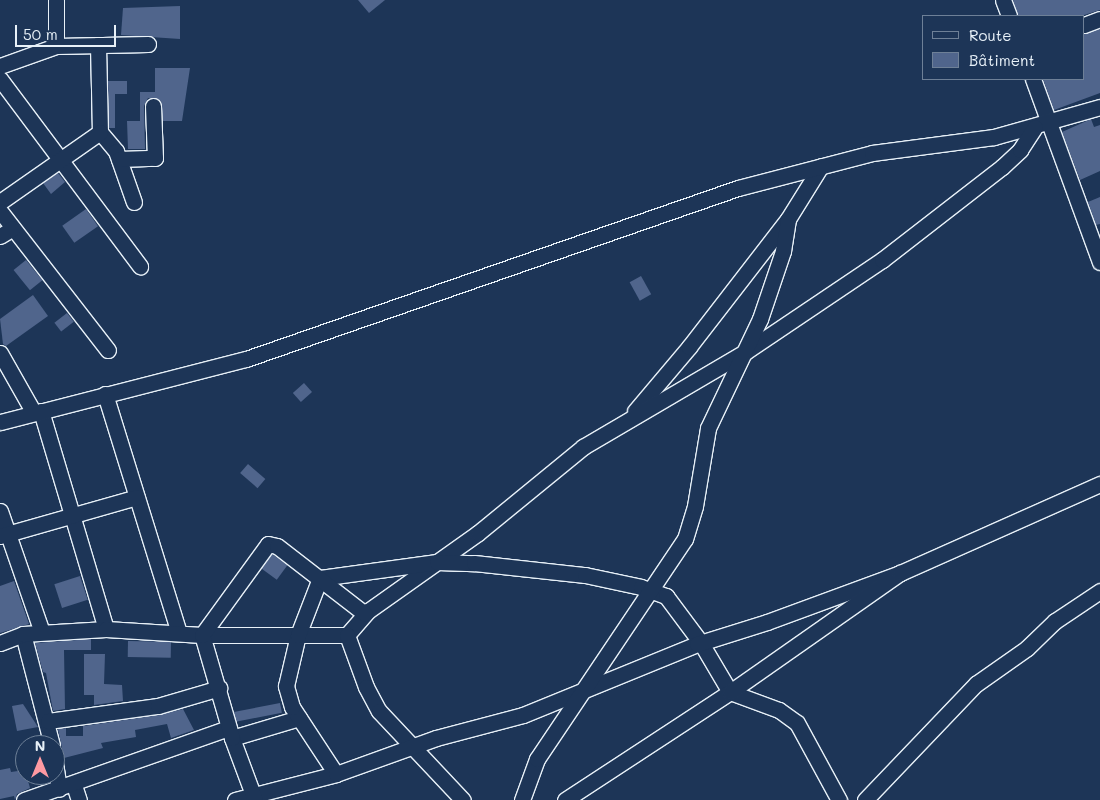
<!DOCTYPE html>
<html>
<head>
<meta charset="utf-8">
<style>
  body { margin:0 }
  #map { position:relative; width:1100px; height:800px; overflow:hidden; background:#1d3557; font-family:Mali,sans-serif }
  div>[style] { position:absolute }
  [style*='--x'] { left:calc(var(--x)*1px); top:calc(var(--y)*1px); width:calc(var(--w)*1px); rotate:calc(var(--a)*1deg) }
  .building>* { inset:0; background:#50658c; transform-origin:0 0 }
  .roads { filter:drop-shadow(1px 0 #e8f1f8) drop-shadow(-1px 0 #e8f1f8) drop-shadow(0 1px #e8f1f8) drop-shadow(0 -1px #e8f1f8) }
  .street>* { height:15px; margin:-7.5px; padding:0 7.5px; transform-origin:7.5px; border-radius:7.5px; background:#1d3557 }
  span { translate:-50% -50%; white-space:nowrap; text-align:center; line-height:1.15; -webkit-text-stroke:4.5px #1d3557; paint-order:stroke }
  .legend { position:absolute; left:922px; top:15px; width:162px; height:65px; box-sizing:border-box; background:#1d3557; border:1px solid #6e8097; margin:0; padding:6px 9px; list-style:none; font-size:15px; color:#e8f1f8 }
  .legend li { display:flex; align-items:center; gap:10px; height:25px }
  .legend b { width:25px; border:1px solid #6e8097 }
  .north { position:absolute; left:15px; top:735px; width:50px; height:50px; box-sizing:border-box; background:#1d3557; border:1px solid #6e8097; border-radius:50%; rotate:0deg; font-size:14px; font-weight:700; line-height:20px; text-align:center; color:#e8f1f8 }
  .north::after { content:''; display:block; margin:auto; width:18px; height:22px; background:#ff9aa2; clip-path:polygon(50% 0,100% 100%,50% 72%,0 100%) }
  .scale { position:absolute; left:15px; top:25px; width:101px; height:22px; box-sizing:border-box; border:2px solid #e8f1f8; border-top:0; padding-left:6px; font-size:15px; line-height:18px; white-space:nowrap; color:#e8f1f8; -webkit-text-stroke:4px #1d3557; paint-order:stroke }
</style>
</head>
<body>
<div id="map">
  <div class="building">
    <i style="clip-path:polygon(358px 0,385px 0,369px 13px)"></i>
    <i style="clip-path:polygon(1013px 0,1100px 0,1100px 10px,1081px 16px,1018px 16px)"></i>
    <i style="clip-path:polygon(180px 6px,180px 39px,121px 35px,123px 8px)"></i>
    <i style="clip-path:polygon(1100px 29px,1100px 93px,1054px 110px,1043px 79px,1084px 79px,1084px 34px)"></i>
    <i style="clip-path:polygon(155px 68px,190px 68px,182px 121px,163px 121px,161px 101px,148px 98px,144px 106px,145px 149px,128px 149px,127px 121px,140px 121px,140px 92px,155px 92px)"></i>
    <i style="clip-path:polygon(108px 81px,127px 81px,127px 94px,115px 94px,115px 128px,109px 128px)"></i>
    <i style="clip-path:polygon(1091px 119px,1094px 127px,1100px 125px,1100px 171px,1080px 180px,1062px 132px)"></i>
    <i style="clip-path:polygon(58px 173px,65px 182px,51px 194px,43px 183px)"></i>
    <i style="clip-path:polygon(1100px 197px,1100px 224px,1096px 225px,1088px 202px)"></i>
    <i style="left:86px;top:209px;width:21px;height:29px;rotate:55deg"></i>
    <i style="left:26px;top:260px;width:26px;height:16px;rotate:51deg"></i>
    <i style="left:641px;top:276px;width:21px;height:13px;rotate:61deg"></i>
    <i style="clip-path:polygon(33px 295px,48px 316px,6px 346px,3px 344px,0 319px)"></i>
    <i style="left:67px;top:313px;width:11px;height:16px;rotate:52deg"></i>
    <i style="left:304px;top:383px;width:12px;height:15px;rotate:48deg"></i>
    <i style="left:248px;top:464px;width:23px;height:12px;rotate:41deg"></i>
    <i style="left:272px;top:554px;width:19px;height:18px;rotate:36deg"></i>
    <i style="left:80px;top:576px;width:25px;height:27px;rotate:72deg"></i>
    <i style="clip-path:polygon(14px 581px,29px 624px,0 633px,0 586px)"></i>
    <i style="clip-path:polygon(91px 639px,91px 650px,64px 650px,65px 709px,53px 711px,46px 673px,43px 672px,35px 643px)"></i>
    <i style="left:128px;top:641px;width:43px;height:16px;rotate:1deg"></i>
    <i style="clip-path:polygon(84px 654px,105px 654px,104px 684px,122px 685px,123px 701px,94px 705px,94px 695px,84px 695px)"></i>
    <i style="left:280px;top:703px;width:10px;height:47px;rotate:79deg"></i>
    <i style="clip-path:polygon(23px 704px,38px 727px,17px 731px,12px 706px)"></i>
    <i style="clip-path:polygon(183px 709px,194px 730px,171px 738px,167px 724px,135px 730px,136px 737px,101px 743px,103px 748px,64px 758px,58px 729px,66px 728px,66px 736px,83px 736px,83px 726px,159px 715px)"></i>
    <i style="clip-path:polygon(10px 768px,11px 772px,25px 770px,30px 788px,17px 794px,15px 800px,14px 796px,0 799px,0 770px)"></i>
  </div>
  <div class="roads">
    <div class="street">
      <i style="--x:1003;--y:0;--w:17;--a:69"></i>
      <i style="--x:1084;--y:25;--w:17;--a:-21"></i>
      <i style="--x:98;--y:45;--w:87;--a:88.7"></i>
      <i style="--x:100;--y:132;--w:25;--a:50"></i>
      <i style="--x:116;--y:151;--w:54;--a:70.6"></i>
      <i style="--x:56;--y:46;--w:46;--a:-90"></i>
      <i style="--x:0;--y:66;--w:59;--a:-19.7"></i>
      <i style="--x:56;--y:46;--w:92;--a:-1.2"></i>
      <i style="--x:0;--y:79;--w:234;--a:53.2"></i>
      <i style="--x:1033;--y:79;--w:195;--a:69.9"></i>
      <i style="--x:119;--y:159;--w:36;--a:-2"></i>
      <i style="--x:155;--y:158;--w:52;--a:-92.2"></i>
      <i style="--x:0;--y:202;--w:122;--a:-35"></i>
      <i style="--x:0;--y:211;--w:176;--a:52.2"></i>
      <i style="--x:0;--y:236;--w:15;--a:-32"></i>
      <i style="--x:0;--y:353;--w:69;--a:60.5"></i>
      <i style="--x:105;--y:394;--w:250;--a:72.8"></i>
      <i style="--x:41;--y:411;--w:227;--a:73.4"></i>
      <i style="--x:635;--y:411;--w:84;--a:-49.8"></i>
      <i style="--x:689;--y:347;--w:162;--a:-52.3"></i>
      <i style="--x:788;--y:219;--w:62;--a:-58.1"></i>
      <i style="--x:0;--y:422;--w:254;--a:-14.4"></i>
      <i style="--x:246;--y:359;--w:521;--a:-19.17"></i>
      <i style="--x:738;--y:188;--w:138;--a:-14.6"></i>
      <i style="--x:872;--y:153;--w:123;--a:-7.5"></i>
      <i style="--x:994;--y:137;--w:110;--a:-15.8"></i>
      <i style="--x:0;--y:511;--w:128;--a:70.9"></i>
      <i style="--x:0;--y:536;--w:142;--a:-15.9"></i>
      <i style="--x:23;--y:634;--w:115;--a:75.4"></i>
      <i style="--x:347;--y:635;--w:32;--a:-49"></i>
      <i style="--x:368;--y:611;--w:135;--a:-35.3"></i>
      <i style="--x:478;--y:533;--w:136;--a:-39.3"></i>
      <i style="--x:583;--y:447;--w:188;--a:-30.4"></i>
      <i style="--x:745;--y:352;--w:165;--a:-33.9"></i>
      <i style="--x:882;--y:260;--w:152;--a:-37.8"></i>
      <i style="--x:1002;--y:167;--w:25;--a:-43"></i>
      <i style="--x:1020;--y:150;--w:27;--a:-57"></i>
      <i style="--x:0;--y:643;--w:25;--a:-21"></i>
      <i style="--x:23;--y:634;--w:83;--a:-3.4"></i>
      <i style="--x:106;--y:629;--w:96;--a:3.6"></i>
      <i style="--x:202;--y:635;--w:145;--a:0"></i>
      <i style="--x:347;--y:635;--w:55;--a:69.9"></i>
      <i style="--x:366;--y:687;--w:27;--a:62"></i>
      <i style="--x:379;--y:711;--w:122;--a:46.7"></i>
      <i style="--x:48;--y:721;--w:111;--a:-7.8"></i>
      <i style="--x:158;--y:706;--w:64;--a:-16.4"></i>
      <i style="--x:232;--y:738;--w:70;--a:-16.6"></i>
      <i style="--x:55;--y:763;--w:26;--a:81"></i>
      <i style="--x:336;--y:774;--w:80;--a:-123.3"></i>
      <i style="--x:292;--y:707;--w:22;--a:-106"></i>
      <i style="--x:286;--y:686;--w:52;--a:-76.8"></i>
      <i style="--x:298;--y:635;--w:61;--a:-68.9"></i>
      <i style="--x:320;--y:578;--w:118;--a:-7.8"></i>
      <i style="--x:437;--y:562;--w:37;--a:2"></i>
      <i style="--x:474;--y:563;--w:112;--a:6.2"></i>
      <i style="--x:585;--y:575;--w:57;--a:12.1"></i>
      <i style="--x:641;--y:587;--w:27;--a:20"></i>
      <i style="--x:666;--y:596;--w:59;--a:53.3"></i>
      <i style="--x:701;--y:643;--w:57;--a:59.4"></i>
      <i style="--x:730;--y:692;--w:52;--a:20.2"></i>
      <i style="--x:779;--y:710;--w:22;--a:36"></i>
      <i style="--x:797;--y:723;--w:88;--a:61.4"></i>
      <i style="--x:74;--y:785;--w:16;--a:72"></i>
      <i style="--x:24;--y:800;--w:217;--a:-19.4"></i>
      <i style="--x:235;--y:800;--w:104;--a:-14.4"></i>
      <i style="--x:336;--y:774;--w:106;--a:-19.8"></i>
      <i style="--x:436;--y:738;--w:90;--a:-14.8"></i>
      <i style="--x:523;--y:715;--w:188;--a:-22.2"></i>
      <i style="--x:697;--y:644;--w:73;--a:-17.4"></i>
      <i style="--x:767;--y:622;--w:142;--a:-20.2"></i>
      <i style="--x:255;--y:800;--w:66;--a:-110.4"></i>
      <i style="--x:232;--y:738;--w:107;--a:-106.2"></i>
      <i style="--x:202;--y:635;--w:112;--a:-54"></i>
      <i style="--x:268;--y:544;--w:9;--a:13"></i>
      <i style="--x:277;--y:546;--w:111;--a:37.7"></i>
      <i style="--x:522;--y:800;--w:44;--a:-69.9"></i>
      <i style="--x:537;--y:759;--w:265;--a:-56.1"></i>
      <i style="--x:685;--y:539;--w:34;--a:-73"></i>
      <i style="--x:695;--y:506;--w:79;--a:-80.5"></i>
      <i style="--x:708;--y:428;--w:121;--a:-64.5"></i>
      <i style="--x:760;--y:319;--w:72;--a:-71.3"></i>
      <i style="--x:783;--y:251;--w:32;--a:-81"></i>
      <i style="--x:565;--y:800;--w:197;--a:-33.2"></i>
      <i style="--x:730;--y:692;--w:208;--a:-35"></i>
      <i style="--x:900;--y:573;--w:219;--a:-24"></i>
      <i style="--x:865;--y:800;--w:161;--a:-46.3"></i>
      <i style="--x:976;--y:684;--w:62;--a:-35.2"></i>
      <i style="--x:1027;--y:648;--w:39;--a:-44"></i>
      <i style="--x:1055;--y:621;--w:54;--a:-33.7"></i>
    </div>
  </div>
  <ul class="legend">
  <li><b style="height:6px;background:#1d3557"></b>Route</li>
  <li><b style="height:14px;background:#50658c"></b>Bâtiment</li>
  </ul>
  <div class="north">N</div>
  <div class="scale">50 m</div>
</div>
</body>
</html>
